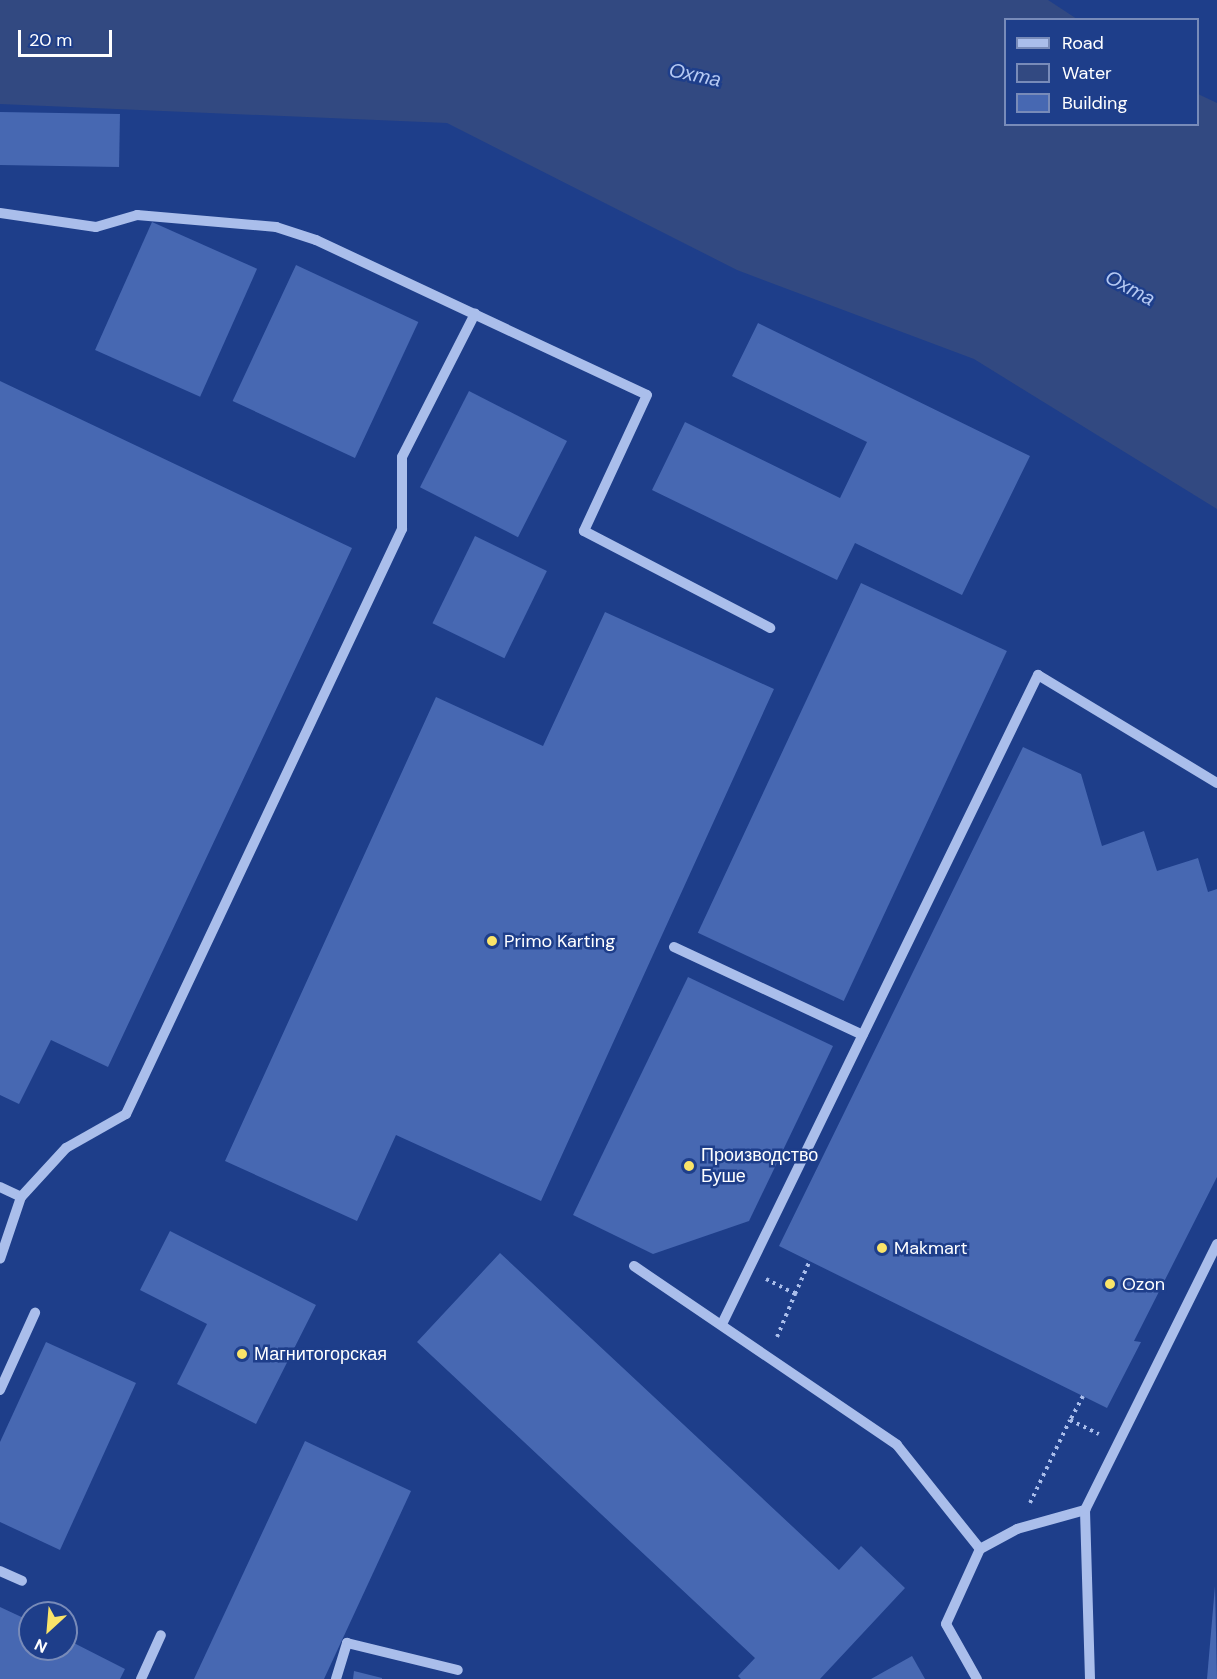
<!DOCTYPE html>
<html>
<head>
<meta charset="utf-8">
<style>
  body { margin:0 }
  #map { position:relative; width:1217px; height:1679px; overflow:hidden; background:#1e3e8a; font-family:"DM Sans",sans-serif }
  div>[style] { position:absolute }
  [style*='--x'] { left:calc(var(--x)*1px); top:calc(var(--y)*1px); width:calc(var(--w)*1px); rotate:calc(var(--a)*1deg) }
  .water>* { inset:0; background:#324981 }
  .building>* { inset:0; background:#4768b2; transform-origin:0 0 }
  .path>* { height:4px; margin-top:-2px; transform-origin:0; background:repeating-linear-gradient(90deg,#aabeeb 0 3px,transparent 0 7.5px) }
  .minor>* { height:10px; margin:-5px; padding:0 5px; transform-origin:5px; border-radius:5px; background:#aabeeb }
  .dots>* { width:16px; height:16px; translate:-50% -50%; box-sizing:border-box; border:3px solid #1e3e8a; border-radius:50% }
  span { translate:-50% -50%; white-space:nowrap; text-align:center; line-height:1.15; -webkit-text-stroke:5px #1e3e8a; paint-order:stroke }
  .poi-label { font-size:18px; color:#fff }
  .left { translate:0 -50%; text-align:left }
  .water-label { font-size:20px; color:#b5c9f3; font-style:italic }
  .legend { position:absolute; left:1004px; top:18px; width:195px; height:108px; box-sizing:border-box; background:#1e3e8a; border:2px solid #788bb9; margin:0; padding:8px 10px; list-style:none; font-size:18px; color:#fff }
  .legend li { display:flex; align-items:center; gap:12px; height:30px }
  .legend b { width:30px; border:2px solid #788bb9 }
  .north { position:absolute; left:18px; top:1601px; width:60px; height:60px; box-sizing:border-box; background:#1e3e8a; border:2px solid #788bb9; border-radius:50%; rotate:206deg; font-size:16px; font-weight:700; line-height:24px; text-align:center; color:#fff }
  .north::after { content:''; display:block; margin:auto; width:21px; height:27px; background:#fae469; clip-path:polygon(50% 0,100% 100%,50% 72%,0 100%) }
  .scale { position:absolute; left:18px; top:30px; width:94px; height:27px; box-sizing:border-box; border:3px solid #fff; border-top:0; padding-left:8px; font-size:18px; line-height:21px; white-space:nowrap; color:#fff; -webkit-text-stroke:4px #1e3e8a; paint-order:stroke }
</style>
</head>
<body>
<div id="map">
  <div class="water">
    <i style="clip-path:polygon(0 0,1048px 0,1077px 19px,1006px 20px,1006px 124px,1198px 124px,1198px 94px,1217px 103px,1217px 509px,974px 359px,737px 270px,447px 123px,0 104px)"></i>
  </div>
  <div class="building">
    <i style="left:0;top:112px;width:120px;height:53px;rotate:1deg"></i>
    <i style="left:152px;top:222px;width:115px;height:140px;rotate:24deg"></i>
    <i style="left:296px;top:265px;width:135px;height:150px;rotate:25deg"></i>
    <i style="clip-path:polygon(758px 323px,1030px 456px,962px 595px,855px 543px,837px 580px,652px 490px,685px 422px,840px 498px,867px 442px,732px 376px)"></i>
    <i style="clip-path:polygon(0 381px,352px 548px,108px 1067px,51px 1040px,19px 1104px,0 1095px)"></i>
    <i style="left:469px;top:391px;width:110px;height:108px;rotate:27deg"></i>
    <i style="left:475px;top:536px;width:80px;height:97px;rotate:26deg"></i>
    <i style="left:861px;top:583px;width:161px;height:386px;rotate:25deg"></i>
    <i style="clip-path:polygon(605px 612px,774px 689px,541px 1201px,396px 1135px,357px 1221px,225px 1161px,436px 697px,543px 746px)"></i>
    <i style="clip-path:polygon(1023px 747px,1081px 774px,1102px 846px,1144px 831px,1157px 871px,1198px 858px,1208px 892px,1217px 889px,1217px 1177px,1134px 1341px,1141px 1342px,1107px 1408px,779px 1246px)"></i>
    <i style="clip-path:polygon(688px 977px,833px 1046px,749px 1221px,653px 1254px,573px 1215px)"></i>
    <i style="clip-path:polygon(170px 1231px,316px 1305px,256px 1424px,177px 1384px,207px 1324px,140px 1290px)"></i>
    <i style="clip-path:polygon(500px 1253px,839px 1570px,861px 1546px,905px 1588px,820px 1679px,741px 1679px,738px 1676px,755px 1658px,417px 1342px)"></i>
    <i style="clip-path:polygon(46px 1342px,136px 1383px,60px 1550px,0 1522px,0 1442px)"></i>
    <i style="clip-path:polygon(305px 1441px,411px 1491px,324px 1679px,194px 1679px)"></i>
    <i style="clip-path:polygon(1215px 1586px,1217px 1679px,1207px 1679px)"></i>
    <i style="clip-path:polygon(0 1607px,30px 1621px,30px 1649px,66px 1649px,66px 1639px,125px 1669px,120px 1679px,0 1679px)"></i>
    <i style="clip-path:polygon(912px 1656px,925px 1679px,871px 1679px)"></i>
    <i style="clip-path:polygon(354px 1671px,382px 1678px,382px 1679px,353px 1679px)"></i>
  </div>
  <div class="path">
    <i style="--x:766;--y:1279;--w:33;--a:27"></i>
    <i style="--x:795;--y:1294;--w:36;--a:-66"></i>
    <i style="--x:777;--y:1337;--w:47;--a:-67.3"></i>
    <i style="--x:1083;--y:1396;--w:27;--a:118"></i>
    <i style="--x:1070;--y:1420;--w:32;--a:26"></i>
    <i style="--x:1030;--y:1503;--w:92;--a:-64.3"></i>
  </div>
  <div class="minor">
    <i style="--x:0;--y:213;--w:97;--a:8.3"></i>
    <i style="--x:96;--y:227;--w:43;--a:-16.3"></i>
    <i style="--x:137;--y:215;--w:140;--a:4.9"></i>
    <i style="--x:276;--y:227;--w:42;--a:18"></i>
    <i style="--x:316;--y:240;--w:365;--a:25.1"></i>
    <i style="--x:647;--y:395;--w:150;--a:114.9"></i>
    <i style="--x:584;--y:531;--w:210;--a:27.5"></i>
    <i style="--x:674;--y:947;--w:208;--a:25"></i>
    <i style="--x:0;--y:1187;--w:23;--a:25"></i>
    <i style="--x:21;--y:1197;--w:65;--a:108.7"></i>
    <i style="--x:21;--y:1197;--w:67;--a:-47.4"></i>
    <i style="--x:66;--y:1148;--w:69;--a:-29.5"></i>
    <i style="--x:126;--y:1114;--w:647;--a:-64.74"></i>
    <i style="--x:402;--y:529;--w:72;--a:-90"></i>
    <i style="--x:402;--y:457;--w:161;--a:-63"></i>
    <i style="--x:634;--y:1266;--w:318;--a:34.2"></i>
    <i style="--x:897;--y:1445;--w:133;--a:51.4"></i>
    <i style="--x:980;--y:1549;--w:82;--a:114.4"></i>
    <i style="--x:946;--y:1624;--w:63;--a:60.6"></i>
    <i style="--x:722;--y:1324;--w:722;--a:-64.04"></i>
    <i style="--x:1038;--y:675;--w:209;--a:31.1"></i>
    <i style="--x:0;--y:1390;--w:85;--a:-65.6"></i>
    <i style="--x:980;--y:1549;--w:42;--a:-28.4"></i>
    <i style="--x:1017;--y:1529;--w:71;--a:-15.6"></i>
    <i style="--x:0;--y:1571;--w:24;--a:24"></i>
    <i style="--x:141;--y:1679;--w:48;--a:-65.6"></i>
    <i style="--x:336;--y:1679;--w:38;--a:-73"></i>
    <i style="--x:347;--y:1643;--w:114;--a:13.7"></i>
    <i style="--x:1090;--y:1679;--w:169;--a:-91.7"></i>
    <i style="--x:1085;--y:1510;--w:297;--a:-63.6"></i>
  </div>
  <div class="dots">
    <i style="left:492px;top:941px;background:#fae469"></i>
    <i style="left:689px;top:1166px;background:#fae469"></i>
    <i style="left:882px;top:1248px;background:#fae469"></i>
    <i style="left:1110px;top:1284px;background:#fae469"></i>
    <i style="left:242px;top:1354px;background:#fae469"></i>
  </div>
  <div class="poi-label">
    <span class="left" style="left:504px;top:941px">Primo Karting</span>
    <span class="left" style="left:701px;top:1166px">Производство<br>Буше</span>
    <span class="left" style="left:894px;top:1248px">Makmart</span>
    <span class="left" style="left:1122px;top:1284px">Ozon</span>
    <span class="left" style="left:254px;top:1354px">Магнитогорская</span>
  </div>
  <div class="water-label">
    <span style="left:695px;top:75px;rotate:12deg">Охта</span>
    <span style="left:1130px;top:288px;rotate:28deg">Охта</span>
  </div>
  <ul class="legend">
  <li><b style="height:8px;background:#aabeeb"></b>Road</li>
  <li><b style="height:16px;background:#324981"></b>Water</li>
  <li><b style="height:16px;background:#4768b2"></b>Building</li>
  </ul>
  <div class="north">N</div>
  <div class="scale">20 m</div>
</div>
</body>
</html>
